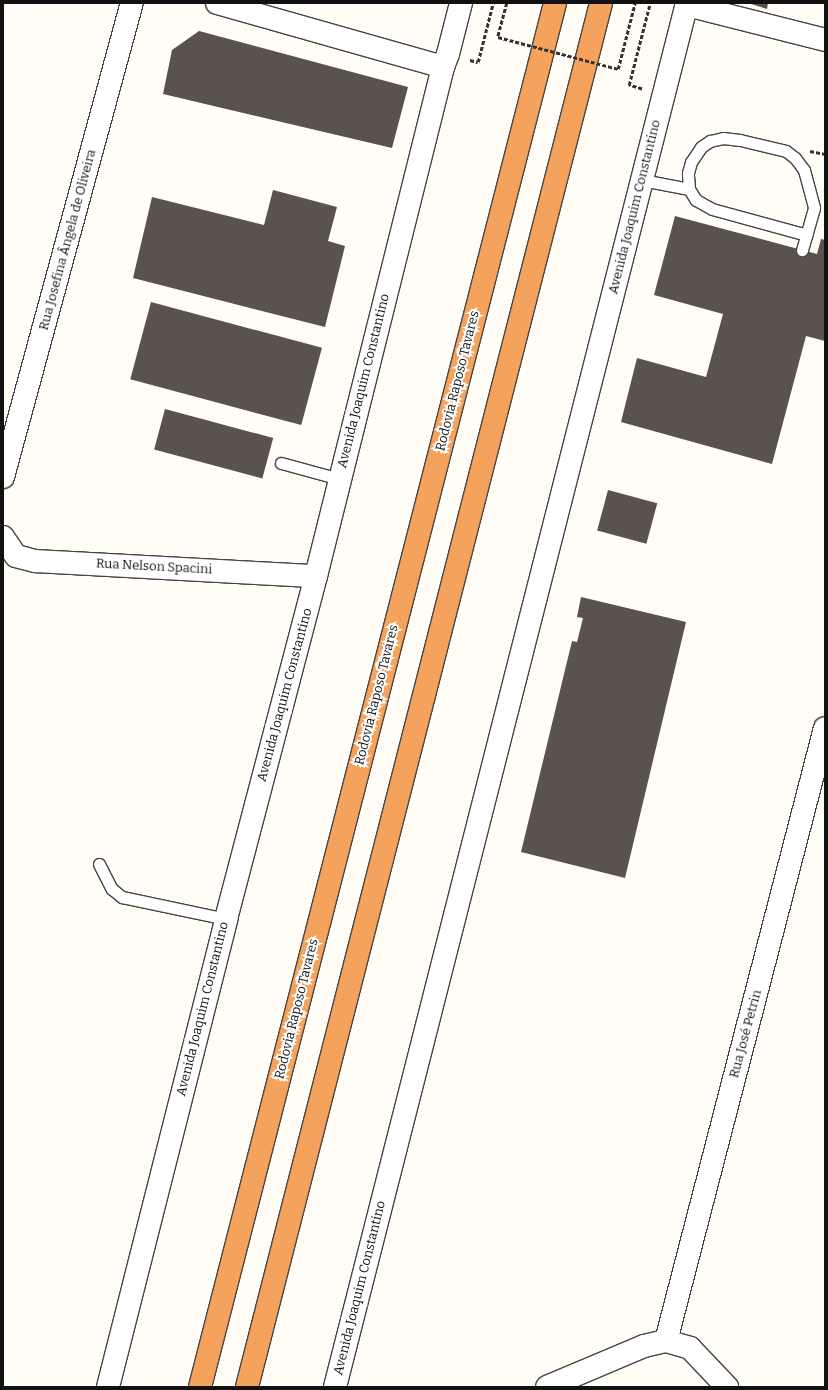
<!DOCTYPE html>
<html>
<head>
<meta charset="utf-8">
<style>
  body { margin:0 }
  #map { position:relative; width:828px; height:1390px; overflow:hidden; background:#fffdf5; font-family:Bitter,serif }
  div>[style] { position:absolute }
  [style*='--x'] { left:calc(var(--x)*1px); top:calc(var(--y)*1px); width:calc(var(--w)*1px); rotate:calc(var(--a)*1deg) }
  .building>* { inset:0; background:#5a524d; transform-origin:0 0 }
  .path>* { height:2.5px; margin-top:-1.25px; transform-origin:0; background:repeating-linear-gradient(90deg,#333 0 4px,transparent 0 6px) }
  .roads { filter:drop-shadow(1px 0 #444) drop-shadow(-1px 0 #444) drop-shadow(0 1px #444) drop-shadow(0 -1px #444) }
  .service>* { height:11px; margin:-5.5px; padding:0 5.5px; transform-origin:5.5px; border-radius:5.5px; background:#fff }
  .minor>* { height:22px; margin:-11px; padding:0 11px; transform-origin:11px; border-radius:11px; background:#fff }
  .tertiary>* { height:22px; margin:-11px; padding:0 11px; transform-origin:11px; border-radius:11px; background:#fff }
  .motorway>* { height:22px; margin:-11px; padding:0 11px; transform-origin:11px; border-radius:11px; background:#f5a25d }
  .path-bridge>* { height:2.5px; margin-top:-1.25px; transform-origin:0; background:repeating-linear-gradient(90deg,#333 0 4px,transparent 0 6px) }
  span { translate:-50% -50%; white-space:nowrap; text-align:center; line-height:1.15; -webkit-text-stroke:4px #fff; paint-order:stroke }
  .street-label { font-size:13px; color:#111 }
  .frame { position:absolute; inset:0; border:4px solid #111; pointer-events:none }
</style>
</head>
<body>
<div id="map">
  <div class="building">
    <i style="clip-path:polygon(748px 3px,768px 3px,767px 9px)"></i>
    <i style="clip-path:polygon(199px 31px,408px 87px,392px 148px,163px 94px,172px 50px)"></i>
    <i style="clip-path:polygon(273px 190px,337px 207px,328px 241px,345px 246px,325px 327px,133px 278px,152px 197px,264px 225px)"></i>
    <i style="clip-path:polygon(675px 216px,817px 254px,821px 239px,825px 240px,825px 341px,806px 336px,772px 464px,621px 422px,637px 358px,706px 377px,723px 314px,654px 295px)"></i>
    <i style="left:151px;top:302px;width:177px;height:80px;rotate:15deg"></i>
    <i style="left:165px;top:409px;width:112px;height:42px;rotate:15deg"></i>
    <i style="left:608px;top:490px;width:51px;height:42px;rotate:15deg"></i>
    <i style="clip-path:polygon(581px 597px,686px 622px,625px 878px,521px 852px,572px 641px,577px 642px,583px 618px,577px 617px)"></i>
  </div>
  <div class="path">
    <i style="--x:470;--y:60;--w:8;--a:14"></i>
    <i style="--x:478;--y:62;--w:61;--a:-75.7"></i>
    <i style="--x:642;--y:89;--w:14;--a:-163"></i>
    <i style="--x:629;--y:85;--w:85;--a:-75.6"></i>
    <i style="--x:810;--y:151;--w:15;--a:11"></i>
  </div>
  <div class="roads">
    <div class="service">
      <i style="--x:642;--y:180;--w:48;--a:10.8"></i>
      <i style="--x:689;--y:189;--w:13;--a:58"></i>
      <i style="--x:696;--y:200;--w:18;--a:29"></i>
      <i style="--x:712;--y:209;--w:98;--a:15.3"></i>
      <i style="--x:689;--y:189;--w:16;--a:-94"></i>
      <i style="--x:688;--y:173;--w:11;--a:-75"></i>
      <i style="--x:691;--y:162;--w:18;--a:-56"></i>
      <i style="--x:701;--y:147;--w:11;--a:-34"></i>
      <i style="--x:710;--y:141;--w:13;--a:-13"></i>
      <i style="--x:723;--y:138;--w:17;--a:7"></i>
      <i style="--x:740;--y:140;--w:47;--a:13.4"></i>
      <i style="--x:786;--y:151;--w:11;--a:38"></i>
      <i style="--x:795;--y:158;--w:15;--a:53"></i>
      <i style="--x:804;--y:170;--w:39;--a:75"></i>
      <i style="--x:814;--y:208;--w:44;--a:105.9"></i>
      <i style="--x:281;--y:463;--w:61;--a:15.2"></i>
      <i style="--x:99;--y:864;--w:28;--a:63"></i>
      <i style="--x:112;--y:889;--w:13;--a:39"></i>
      <i style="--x:122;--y:897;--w:106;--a:11.9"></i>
    </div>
    <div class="minor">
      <i style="--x:217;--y:3;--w:235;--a:15.8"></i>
      <i style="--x:687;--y:5;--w:142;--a:14.2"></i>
      <i style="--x:3;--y:477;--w:491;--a:-74.8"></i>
      <i style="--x:3;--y:537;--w:23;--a:56"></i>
      <i style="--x:16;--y:556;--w:20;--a:15"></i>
      <i style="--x:35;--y:561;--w:281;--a:3.1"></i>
      <i style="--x:666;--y:1341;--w:633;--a:-75.46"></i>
      <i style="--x:547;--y:1387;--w:105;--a:-22.9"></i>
      <i style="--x:644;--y:1346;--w:23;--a:-13"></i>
      <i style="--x:666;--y:1341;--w:25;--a:16"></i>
      <i style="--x:690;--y:1348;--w:54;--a:46.5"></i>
    </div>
    <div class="tertiary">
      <i style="--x:108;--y:1387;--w:483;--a:-75.8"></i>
      <i style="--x:226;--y:919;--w:355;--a:-75.3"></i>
      <i style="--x:316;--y:576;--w:525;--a:-75.99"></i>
      <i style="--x:443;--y:67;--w:14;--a:-69"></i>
      <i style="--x:448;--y:54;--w:53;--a:-75.7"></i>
      <i style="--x:335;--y:1387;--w:1428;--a:-75.73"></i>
    </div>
    <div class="motorway">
      <i style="--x:200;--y:1387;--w:1429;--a:-75.61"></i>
      <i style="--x:247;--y:1387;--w:1429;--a:-75.65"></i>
    </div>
  </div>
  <div class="path-bridge">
    <i style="--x:507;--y:3;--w:35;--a:105"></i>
    <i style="--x:498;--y:37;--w:124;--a:14.9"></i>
    <i style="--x:618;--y:69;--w:68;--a:-75.6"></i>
  </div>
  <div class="street-label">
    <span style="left:635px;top:207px;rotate:-76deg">Avenida Joaquim Constantino</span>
    <span style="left:68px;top:240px;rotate:-75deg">Rua Josefina Ângela de Oliveira</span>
    <span style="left:364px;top:381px;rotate:-76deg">Avenida Joaquim Constantino</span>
    <span style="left:458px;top:381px;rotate:-76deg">Rodovia Raposo Tavares</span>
    <span style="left:154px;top:567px;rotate:3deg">Rua Nelson Spacini</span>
    <span style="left:285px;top:695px;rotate:-75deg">Avenida Joaquim Constantino</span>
    <span style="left:377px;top:695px;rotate:-76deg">Rodovia Raposo Tavares</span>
    <span style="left:203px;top:1009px;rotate:-76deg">Avenida Joaquim Constantino</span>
    <span style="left:297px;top:1009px;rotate:-76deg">Rodovia Raposo Tavares</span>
    <span style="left:746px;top:1034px;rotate:-75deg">Rua José Petrin</span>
    <span style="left:360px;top:1288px;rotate:-76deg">Avenida Joaquim Constantino</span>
  </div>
  <div class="frame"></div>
</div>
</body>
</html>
